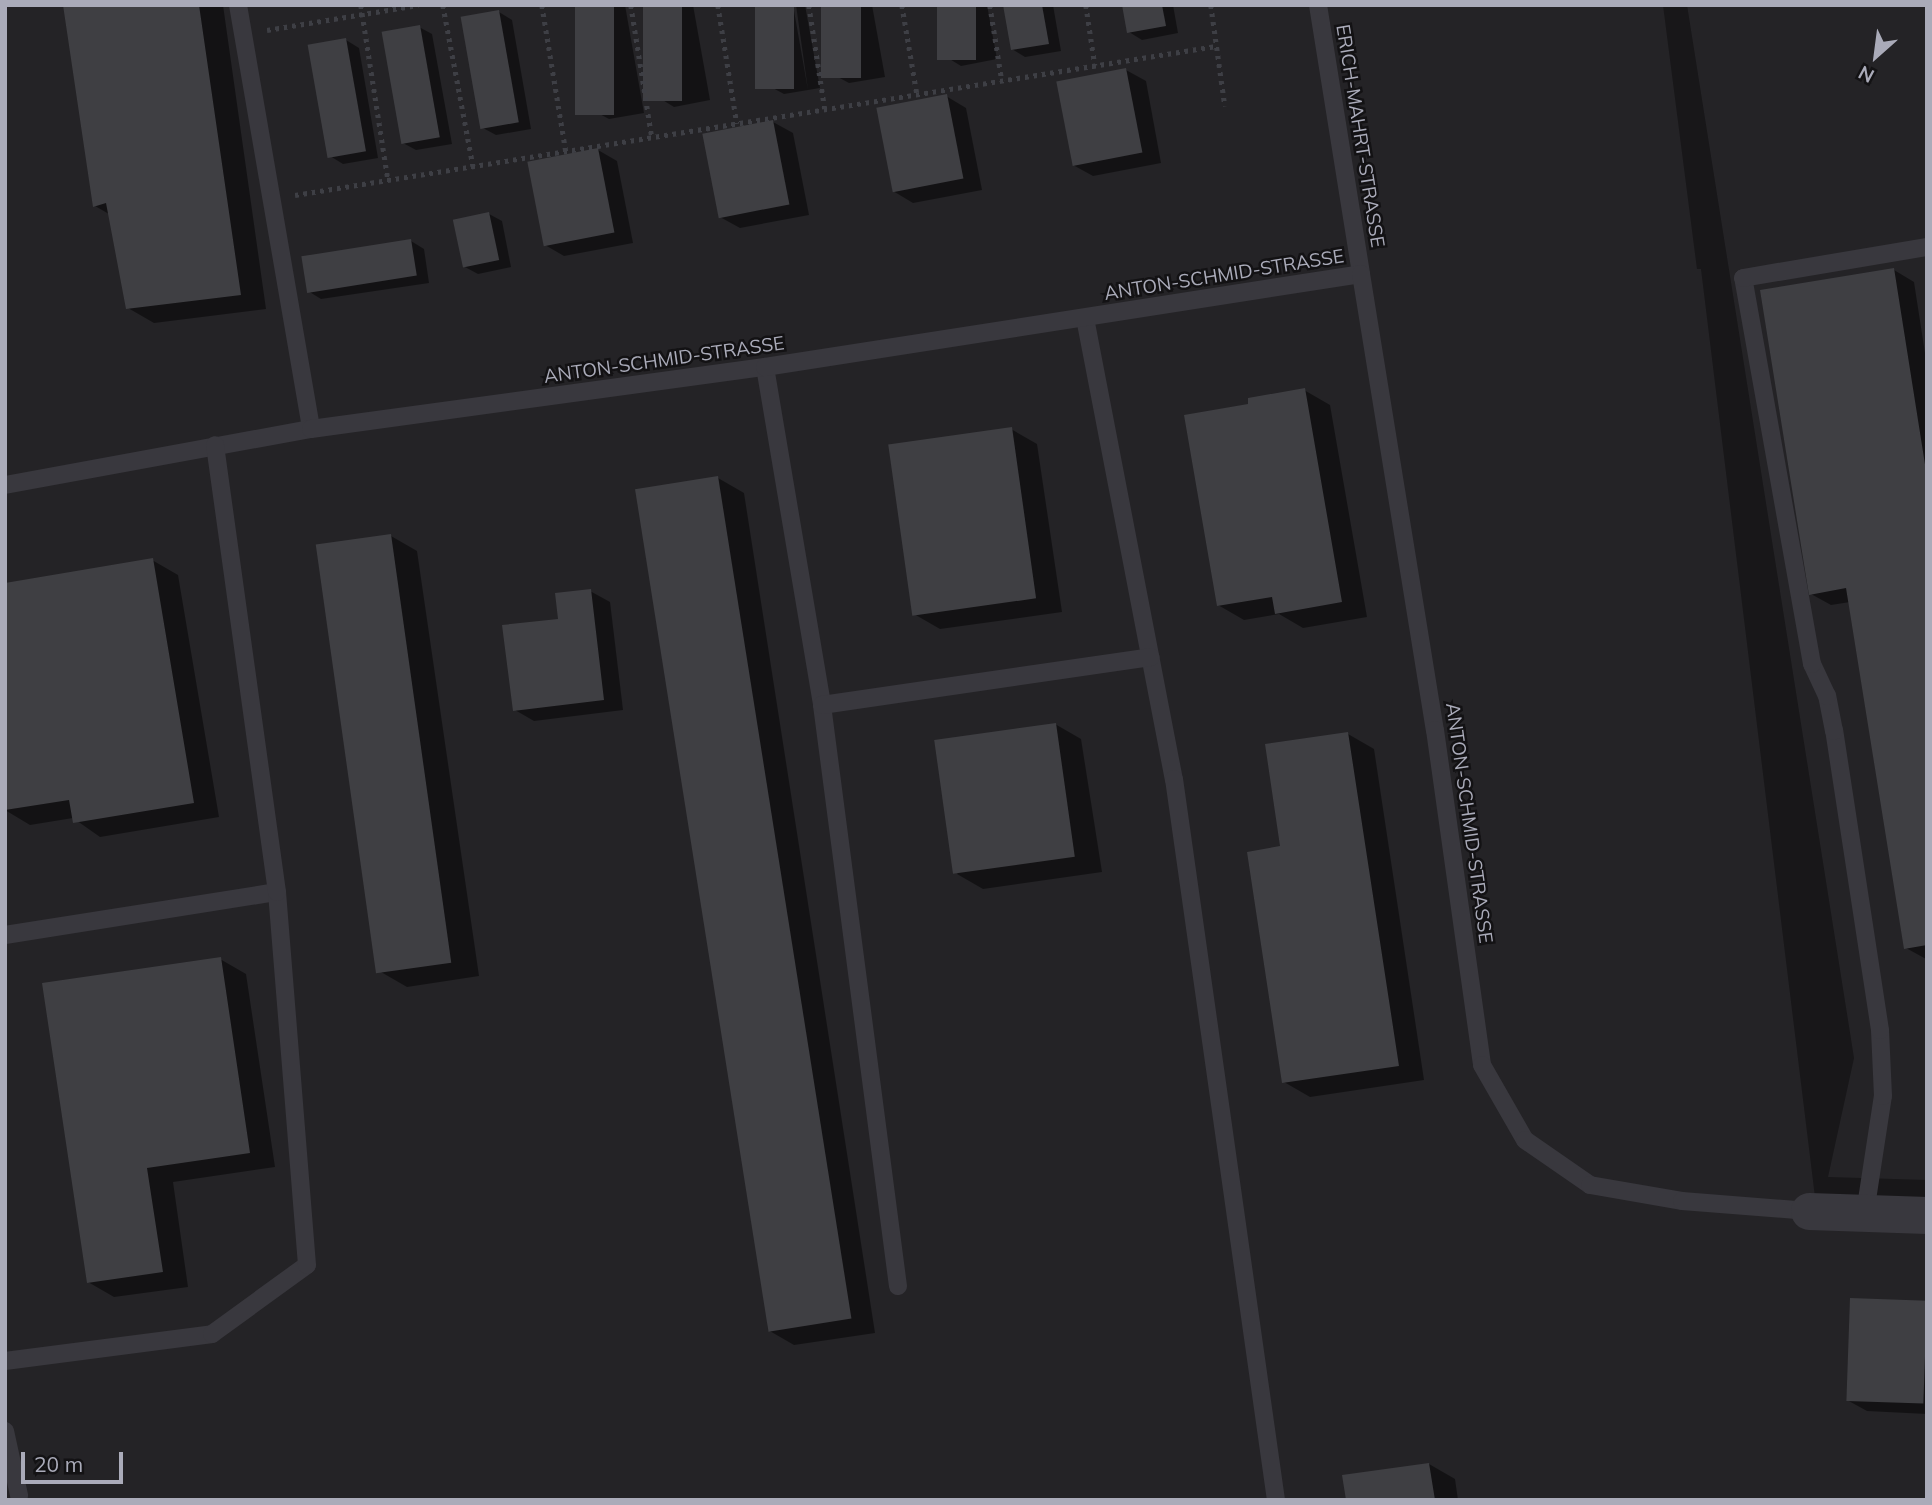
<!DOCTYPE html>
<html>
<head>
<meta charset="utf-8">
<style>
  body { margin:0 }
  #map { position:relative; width:1932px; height:1505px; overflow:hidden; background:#181719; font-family:Mulish,sans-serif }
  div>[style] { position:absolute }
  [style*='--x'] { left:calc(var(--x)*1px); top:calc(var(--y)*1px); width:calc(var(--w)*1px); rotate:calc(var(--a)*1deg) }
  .built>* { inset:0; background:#242326 }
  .shadow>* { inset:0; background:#0007 }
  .building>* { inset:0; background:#3f3f43; transform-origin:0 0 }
  .path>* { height:4.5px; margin-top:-2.25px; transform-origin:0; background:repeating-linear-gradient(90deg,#3e3f45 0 3.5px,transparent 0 8.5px) }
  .lane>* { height:18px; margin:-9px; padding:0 9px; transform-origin:9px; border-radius:9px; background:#39383e }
  .street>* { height:37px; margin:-18.5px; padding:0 18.5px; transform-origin:18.5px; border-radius:18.5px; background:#39383e }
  span { translate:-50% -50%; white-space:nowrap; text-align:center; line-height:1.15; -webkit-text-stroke:5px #131214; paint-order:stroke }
  .street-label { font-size:19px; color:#aaabb9 }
  .frame { position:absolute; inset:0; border:7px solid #aaabb9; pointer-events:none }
  .north { position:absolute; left:1841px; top:21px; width:70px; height:70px; -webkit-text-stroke:5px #131214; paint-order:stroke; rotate:208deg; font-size:19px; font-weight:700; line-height:28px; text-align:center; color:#aaabb9 }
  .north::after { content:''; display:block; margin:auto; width:24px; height:32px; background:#aaabb9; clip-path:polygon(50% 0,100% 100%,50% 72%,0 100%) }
  .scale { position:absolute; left:21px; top:1452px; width:102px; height:32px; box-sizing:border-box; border:4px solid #aaabb9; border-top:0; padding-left:9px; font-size:21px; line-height:24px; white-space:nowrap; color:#aaabb9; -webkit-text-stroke:5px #131214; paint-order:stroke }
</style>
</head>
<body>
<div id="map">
  <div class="built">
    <i style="clip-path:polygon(5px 5px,1663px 5px,1697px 269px,1701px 269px,1815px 1197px,1927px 1230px,1927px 1500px,5px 1500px)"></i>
    <i style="clip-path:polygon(1687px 5px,1927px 5px,1927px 1180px,1828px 1177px,1854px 1058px)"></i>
  </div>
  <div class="shadow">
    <i style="clip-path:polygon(64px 5px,223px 5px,266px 309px,154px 323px,128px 308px,109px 214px,95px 206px)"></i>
    <i style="clip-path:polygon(576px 5px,625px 5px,644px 113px,609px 119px,596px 112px)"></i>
    <i style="clip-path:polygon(644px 5px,693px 5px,710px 100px,674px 107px,661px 99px)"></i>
    <i style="clip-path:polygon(793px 5px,808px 90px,796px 5px,805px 5px,820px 88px,784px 94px,771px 87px)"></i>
    <i style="clip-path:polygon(823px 5px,872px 5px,885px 77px,849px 83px,836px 76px)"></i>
    <i style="clip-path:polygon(939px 5px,987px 5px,997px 59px,961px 66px,948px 58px)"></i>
    <i style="clip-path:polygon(1005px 5px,1053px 5px,1061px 51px,1025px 57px,1012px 49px)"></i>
    <i style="clip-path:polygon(1124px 5px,1173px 5px,1178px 33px,1142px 40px,1129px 32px)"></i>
    <i style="clip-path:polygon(499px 12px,512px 20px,531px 129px,496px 135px,483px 128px)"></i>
    <i style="clip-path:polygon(419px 27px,432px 34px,452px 144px,416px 150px,403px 143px)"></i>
    <i style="clip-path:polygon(346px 40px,359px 48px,378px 158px,343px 164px,330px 156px)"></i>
    <i style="clip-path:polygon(1126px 70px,1146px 81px,1161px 163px,1093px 176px,1073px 165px)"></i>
    <i style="clip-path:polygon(946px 96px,966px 108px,982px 190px,913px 203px,893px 191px)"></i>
    <i style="clip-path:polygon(773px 122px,793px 133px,809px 215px,740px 228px,720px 217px)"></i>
    <i style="clip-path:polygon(598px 150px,617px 161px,633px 243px,564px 256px,545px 245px)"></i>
    <i style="clip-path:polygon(489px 214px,502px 221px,511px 267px,478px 274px,465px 267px)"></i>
    <i style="clip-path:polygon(411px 241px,424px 249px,429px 283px,321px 299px,308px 291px)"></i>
    <i style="clip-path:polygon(1894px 270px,1914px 282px,1927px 366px,1926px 959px,1906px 948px,1850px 602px,1831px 605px,1811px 594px)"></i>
    <i style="clip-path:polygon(1304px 390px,1330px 405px,1367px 617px,1303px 628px,1279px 614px,1244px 620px,1218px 605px,1250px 406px)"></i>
    <i style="clip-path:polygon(1011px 429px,1037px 444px,1062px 612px,940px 629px,914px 614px)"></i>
    <i style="clip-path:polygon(718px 478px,744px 493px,875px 1333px,794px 1345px,768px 1330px)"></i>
    <i style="clip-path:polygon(391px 536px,417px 551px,479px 976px,407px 987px,381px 972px)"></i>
    <i style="clip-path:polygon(152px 560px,178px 575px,219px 817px,100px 837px,73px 818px,30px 825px,5px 810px,5px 584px)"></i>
    <i style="clip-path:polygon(590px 591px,610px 602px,623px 710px,534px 721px,515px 710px,559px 620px)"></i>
    <i style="clip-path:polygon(1055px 724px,1081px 739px,1102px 872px,983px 889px,957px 874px)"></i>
    <i style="clip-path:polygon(1348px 734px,1374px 749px,1424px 1080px,1310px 1097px,1284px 1082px,1282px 848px)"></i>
    <i style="clip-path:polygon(220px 959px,246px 974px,275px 1167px,173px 1182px,188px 1287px,114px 1297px,88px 1282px)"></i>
    <i style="clip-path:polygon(1927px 1303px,1927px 1414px,1867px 1411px,1847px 1400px)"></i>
    <i style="clip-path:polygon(1429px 1464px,1455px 1479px,1458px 1500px,1348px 1500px)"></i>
  </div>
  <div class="building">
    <i style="clip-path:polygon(63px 5px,199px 5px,241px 295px,126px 309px,106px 203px,93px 207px)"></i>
    <i style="left:575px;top:5px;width:39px;height:110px"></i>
    <i style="left:643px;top:5px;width:39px;height:96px"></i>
    <i style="left:755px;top:5px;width:39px;height:84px"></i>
    <i style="left:821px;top:5px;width:40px;height:73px"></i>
    <i style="left:937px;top:5px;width:39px;height:55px"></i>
    <i style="clip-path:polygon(1003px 5px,1042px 5px,1049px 44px,1011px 50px)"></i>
    <i style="clip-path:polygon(1122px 5px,1162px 5px,1166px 26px,1127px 33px)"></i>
    <i style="left:499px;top:10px;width:114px;height:39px;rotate:80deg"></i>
    <i style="left:420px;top:25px;width:114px;height:39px;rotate:80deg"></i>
    <i style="left:346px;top:38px;width:115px;height:39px;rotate:80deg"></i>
    <i style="left:1126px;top:68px;width:86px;height:71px;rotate:79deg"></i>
    <i style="left:947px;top:94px;width:86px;height:72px;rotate:79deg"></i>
    <i style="left:773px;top:120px;width:86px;height:72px;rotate:79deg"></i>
    <i style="left:598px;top:148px;width:86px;height:72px;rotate:79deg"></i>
    <i style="left:489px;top:212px;width:49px;height:37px;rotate:78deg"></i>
    <i style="left:411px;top:239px;width:37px;height:111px;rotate:81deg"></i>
    <i style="clip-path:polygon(1894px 268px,1927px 477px,1927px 945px,1904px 949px,1846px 588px,1809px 595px,1760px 290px)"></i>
    <i style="clip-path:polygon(1305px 388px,1342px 602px,1275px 614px,1272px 597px,1217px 606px,1184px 415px,1248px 404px,1248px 398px)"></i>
    <i style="left:1012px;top:427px;width:173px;height:125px;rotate:82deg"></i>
    <i style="left:718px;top:476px;width:853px;height:84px;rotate:81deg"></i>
    <i style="left:391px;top:534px;width:433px;height:76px;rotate:82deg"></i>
    <i style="clip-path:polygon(153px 558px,194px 803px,73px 823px,69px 800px,5px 810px,5px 583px)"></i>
    <i style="clip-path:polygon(591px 589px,604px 700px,513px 711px,502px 625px,558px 619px,555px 593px)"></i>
    <i style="left:1056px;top:723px;width:135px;height:123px;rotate:82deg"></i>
    <i style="clip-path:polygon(1348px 732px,1399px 1066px,1282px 1083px,1247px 852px,1280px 846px,1265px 744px)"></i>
    <i style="clip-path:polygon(221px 957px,250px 1153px,147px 1168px,163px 1272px,87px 1283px,42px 983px)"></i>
    <i style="left:1850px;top:1298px;width:77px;height:103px;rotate:2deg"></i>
    <i style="clip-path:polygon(1429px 1463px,1435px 1500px,1346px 1500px,1342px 1475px)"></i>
  </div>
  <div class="path">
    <i style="--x:361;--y:5;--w:176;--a:81.2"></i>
    <i style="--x:443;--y:5;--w:164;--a:79.4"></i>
    <i style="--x:542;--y:5;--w:148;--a:80.7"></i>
    <i style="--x:631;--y:5;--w:134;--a:81"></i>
    <i style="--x:718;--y:5;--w:120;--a:80.9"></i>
    <i style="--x:809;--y:5;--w:105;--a:81.3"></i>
    <i style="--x:902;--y:5;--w:90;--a:80.4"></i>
    <i style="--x:990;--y:5;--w:77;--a:81"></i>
    <i style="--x:1086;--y:5;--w:61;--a:81.5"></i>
    <i style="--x:1211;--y:5;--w:102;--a:82.1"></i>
    <i style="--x:267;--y:30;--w:153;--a:-9.4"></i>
    <i style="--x:295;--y:195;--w:933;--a:-9.19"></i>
  </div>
  <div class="lane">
    <i style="--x:238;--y:5;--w:430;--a:80.2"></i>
    <i style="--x:1318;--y:5;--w:272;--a:80.9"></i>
    <i style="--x:1085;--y:318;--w:470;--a:79.1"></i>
    <i style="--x:1174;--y:779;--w:728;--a:81.95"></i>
    <i style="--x:765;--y:367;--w:343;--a:80.4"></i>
    <i style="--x:822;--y:705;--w:586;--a:82.55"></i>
    <i style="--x:5;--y:485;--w:311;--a:-10.4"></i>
    <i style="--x:311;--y:429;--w:458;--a:-7.8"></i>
    <i style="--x:765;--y:367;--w:603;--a:-8.87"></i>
    <i style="--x:1361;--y:274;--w:462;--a:80.8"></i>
    <i style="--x:1435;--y:730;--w:338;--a:82"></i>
    <i style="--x:1482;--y:1065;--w:86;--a:60.2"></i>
    <i style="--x:1525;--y:1140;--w:79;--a:34.7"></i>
    <i style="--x:1590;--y:1185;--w:93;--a:9.9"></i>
    <i style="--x:1682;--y:1201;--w:127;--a:4.5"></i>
    <i style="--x:822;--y:705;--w:332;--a:-8.3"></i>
    <i style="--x:5;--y:935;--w:275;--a:-9"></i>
    <i style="--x:1865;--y:1213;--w:118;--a:-81.3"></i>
    <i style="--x:1883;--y:1096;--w:66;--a:-92.6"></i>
    <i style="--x:1880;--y:1030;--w:303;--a:-98.7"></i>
    <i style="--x:1834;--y:731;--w:36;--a:-101"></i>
    <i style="--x:1827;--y:696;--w:35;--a:-115"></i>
    <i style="--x:1812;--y:664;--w:392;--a:-100.1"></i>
    <i style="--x:1743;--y:278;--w:187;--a:-9.6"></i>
    <i style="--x:5;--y:1361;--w:209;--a:-7.4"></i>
    <i style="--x:212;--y:1334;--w:117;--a:-36"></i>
    <i style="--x:307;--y:1265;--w:374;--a:-94.6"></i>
    <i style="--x:277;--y:892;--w:451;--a:-97.9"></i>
    <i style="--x:5;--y:1431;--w:66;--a:77.7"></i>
  </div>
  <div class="street">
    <i style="--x:1809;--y:1211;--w:118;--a:1.9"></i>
  </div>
  <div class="street-label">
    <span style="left:1360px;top:136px;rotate:81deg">ERICH-MAHRT-STRASSE</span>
    <span style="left:1224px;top:275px;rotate:-9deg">ANTON-SCHMID-STRASSE</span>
    <span style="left:664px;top:360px;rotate:-8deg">ANTON-SCHMID-STRASSE</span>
    <span style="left:1469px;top:823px;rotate:82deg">ANTON-SCHMID-STRASSE</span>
  </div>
  <div class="frame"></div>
  <div class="north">N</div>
  <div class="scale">20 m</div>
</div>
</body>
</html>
